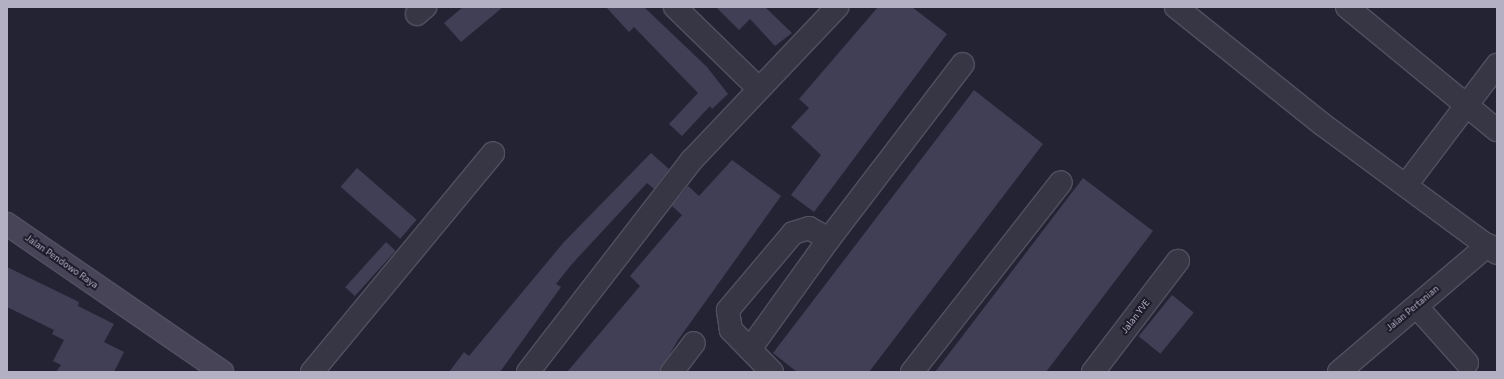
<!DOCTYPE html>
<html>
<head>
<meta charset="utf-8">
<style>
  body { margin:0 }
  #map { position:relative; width:1504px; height:379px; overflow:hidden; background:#242334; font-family:"Source Sans 3",sans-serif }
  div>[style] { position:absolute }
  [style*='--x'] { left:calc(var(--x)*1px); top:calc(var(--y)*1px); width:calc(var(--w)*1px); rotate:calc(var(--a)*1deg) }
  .building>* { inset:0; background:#413f55; transform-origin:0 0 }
  .roads { filter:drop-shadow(1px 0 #525060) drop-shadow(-1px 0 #525060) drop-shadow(0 1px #525060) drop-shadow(0 -1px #525060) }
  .street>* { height:22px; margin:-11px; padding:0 11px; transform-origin:11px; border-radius:11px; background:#373645 }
  .secondary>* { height:22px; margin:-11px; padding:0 11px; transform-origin:11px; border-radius:11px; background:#474458 }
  span { translate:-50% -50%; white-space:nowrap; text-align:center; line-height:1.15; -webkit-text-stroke:4px #1d1b2a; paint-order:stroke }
  .street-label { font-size:10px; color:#b2b0c2 }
  .frame { position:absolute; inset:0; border:8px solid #b2b0c2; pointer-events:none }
</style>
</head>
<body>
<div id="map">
  <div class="building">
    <i style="clip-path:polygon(463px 7px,503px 7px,461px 42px,444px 23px)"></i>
    <i style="clip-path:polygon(606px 7px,644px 7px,707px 67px,728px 94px,712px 109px,710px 106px,682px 136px,669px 124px,698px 93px,634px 27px,629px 32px)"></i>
    <i style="clip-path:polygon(716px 7px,765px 7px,792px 33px,775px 46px,750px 19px,739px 30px)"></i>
    <i style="clip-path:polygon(878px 7px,912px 7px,947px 34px,814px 212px,791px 195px,821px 155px,791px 127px,809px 108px,799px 99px)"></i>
    <i style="clip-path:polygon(974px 90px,1043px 144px,869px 372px,797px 372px,773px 353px)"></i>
    <i style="clip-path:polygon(651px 153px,669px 169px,654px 189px,647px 183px,572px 264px,556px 284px,561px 287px,500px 372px,449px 372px,464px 352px,469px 356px,564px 242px)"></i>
    <i style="clip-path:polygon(732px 160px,781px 196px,678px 340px,660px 371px,567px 372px,640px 286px,630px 276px,682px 215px,672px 206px,688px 186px,699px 196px)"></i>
    <i style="left:357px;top:168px;width:79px;height:25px;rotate:41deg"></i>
    <i style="clip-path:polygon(1083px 178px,1153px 231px,1046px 372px,935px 372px)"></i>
    <i style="left:386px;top:242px;width:13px;height:61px;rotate:42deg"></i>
    <i style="clip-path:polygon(7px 267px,79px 302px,78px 306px,114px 324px,104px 342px,124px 352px,114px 372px,56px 372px,61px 365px,53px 361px,64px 340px,52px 334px,54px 330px,7px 307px)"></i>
    <i style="left:1172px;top:295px;width:28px;height:53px;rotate:39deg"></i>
  </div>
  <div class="roads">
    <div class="street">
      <i style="--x:675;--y:7;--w:116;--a:44.3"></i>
      <i style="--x:1176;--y:7;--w:187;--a:38.7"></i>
      <i style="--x:1322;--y:124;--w:217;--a:36.4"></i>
      <i style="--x:1347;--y:7;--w:194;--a:39.4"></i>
      <i style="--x:417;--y:14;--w:11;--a:-41"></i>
      <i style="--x:1406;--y:185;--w:151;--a:-52.8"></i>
      <i style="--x:1417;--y:307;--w:75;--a:48.2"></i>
      <i style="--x:750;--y:349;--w:135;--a:-54.3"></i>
      <i style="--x:829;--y:239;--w:220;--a:-52.6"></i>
      <i style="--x:312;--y:372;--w:284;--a:-50.4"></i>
      <i style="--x:528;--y:372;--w:268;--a:-52.3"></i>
      <i style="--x:692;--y:160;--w:211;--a:-46.5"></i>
      <i style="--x:672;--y:372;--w:36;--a:-53"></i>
      <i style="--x:772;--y:372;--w:59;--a:-134.3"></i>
      <i style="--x:731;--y:330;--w:20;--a:-99"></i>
      <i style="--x:728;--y:310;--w:101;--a:-49.8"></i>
      <i style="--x:793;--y:233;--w:17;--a:-17"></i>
      <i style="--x:809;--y:228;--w:23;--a:29"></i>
      <i style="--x:912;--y:372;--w:241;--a:-51.9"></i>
      <i style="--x:1093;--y:372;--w:140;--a:-52.6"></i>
      <i style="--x:1339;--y:372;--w:196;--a:-40.4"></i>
    </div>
    <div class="secondary">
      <i style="--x:7;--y:224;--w:261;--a:34.5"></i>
    </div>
  </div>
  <div class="street-label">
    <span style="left:61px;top:262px;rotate:35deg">Jalan Pendowo Raya</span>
    <span style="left:1413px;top:309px;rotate:-40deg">Jalan Pertanian</span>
    <span style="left:1136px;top:317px;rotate:-52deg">Jalan YVE</span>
  </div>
  <div class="frame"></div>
</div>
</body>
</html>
